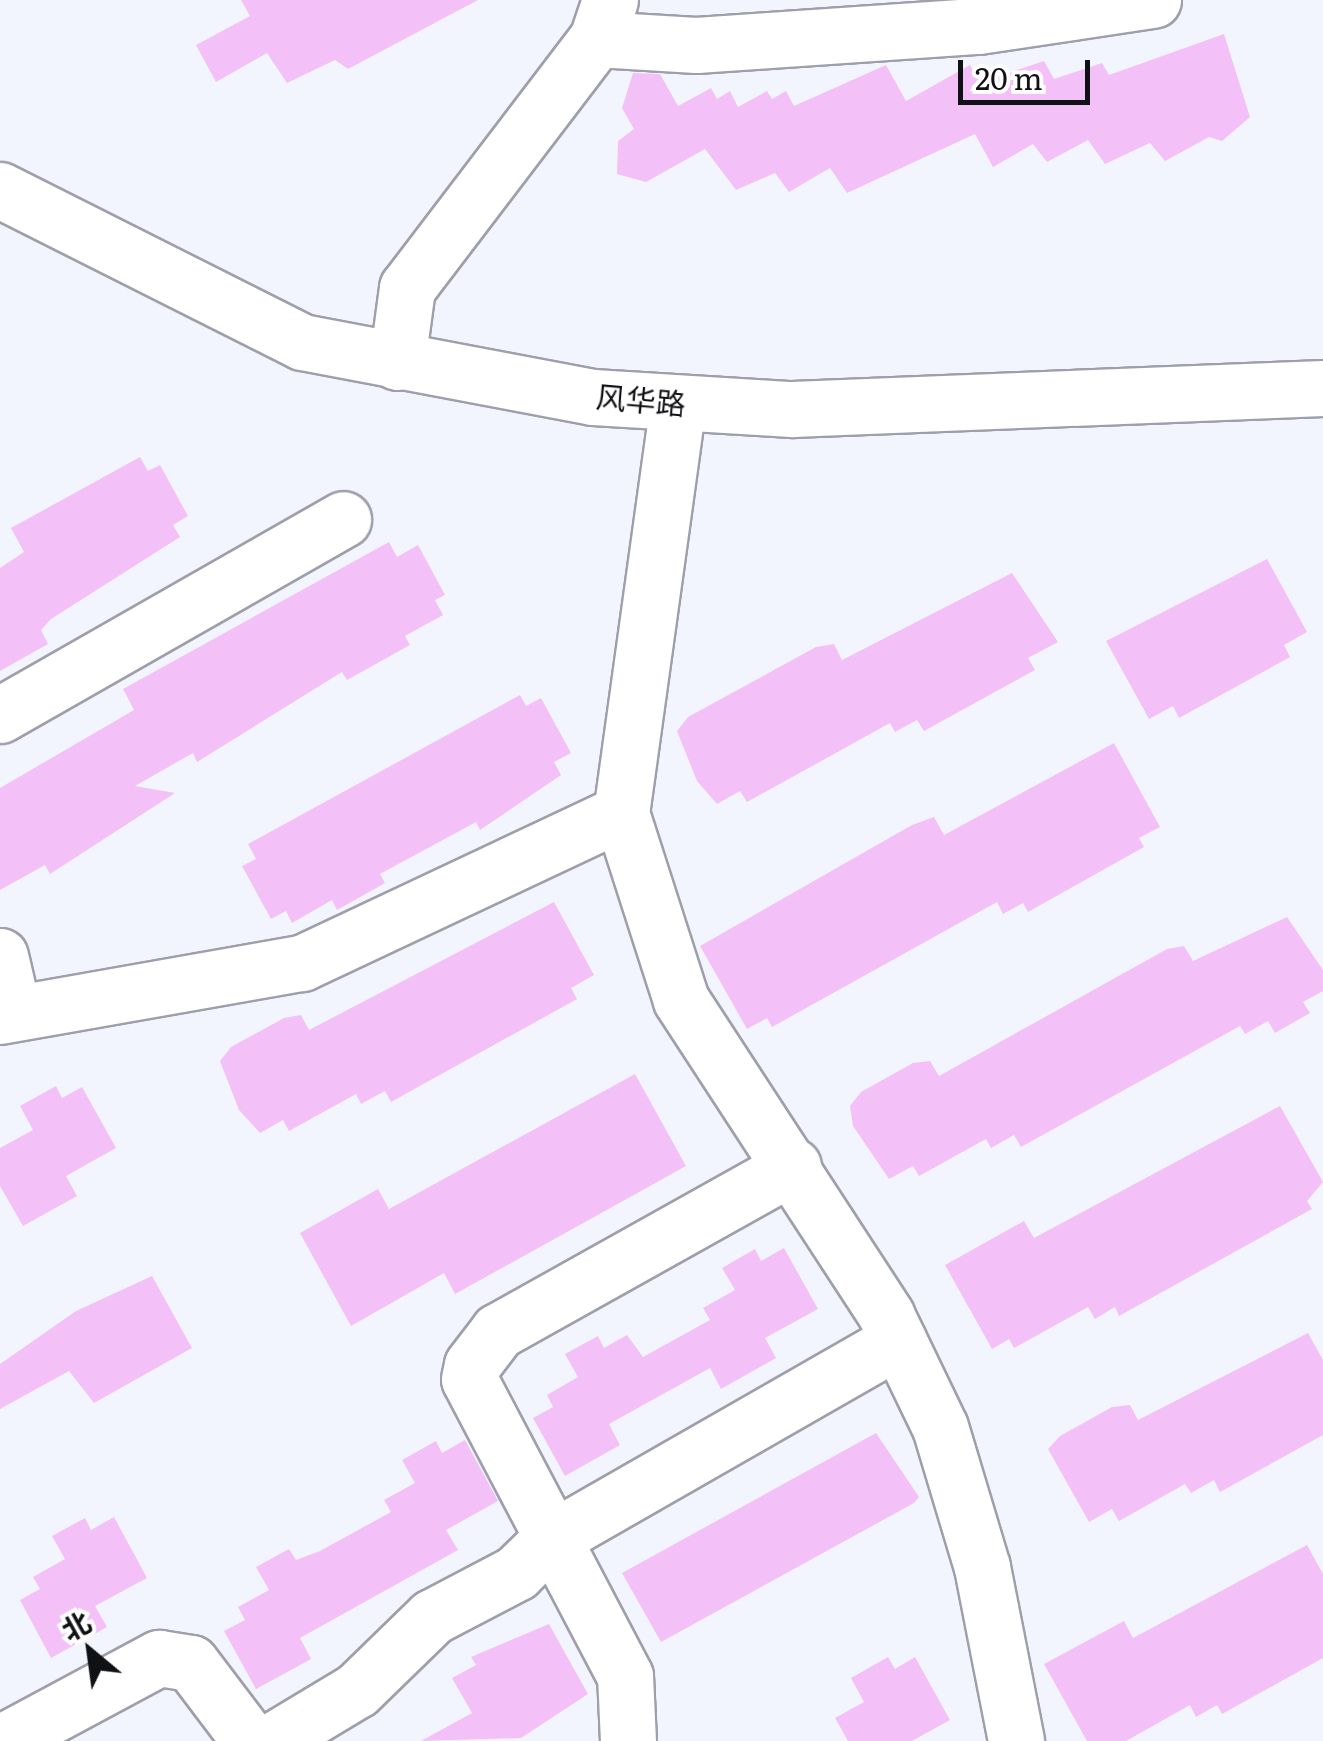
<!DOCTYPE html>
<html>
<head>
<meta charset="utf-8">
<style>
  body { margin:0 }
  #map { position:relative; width:1323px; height:1741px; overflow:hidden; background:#f3f5fe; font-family:Literata,"Noto Sans SC",serif }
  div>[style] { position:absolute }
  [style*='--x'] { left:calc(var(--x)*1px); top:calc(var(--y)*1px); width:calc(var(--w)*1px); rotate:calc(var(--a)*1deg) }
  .building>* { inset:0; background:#f3c0f8 }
  .roads { filter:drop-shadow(2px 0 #9e9faa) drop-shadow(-2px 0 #9e9faa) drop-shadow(0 2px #9e9faa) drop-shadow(0 -2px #9e9faa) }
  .minor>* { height:55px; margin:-27.5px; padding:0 27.5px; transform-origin:27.5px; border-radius:27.5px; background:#fff }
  span { translate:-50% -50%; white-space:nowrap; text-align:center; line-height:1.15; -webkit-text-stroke:8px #fff; paint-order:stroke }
  .street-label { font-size:30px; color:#101114 }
  .north { position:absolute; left:40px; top:1601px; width:100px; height:100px; -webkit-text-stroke:8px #fff; paint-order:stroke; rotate:331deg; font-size:28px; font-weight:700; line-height:40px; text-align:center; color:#101114 }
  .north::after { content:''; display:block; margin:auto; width:35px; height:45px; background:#101114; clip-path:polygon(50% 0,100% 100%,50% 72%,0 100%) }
  .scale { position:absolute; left:958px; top:60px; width:132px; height:45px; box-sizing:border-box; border:5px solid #101114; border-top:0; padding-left:12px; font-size:30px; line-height:35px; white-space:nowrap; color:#101114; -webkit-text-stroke:8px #fff; paint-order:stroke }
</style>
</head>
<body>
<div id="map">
  <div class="building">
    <i style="clip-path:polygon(241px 0,478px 0,348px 69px,335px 60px,287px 83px,267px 53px,216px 82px,196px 45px,250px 16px)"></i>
    <i style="clip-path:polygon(1224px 34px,1250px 117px,1222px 141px,1209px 137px,1165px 161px,1150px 143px,1105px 164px,1088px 140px,1047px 162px,1033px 144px,993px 167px,975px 134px,847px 193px,830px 168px,789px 192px,775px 173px,736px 190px,705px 149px,646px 182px,617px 174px,618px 141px,634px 129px,622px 108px,633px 73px,660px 74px,678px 106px,711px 88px,717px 99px,730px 91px,738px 107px,767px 91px,772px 99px,786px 91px,794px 106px,886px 65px,906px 101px,970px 65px,975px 74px,989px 66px,996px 77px,1044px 61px,1054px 79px,1102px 63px,1109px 75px)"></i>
    <i style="clip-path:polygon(140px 457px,148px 471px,160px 465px,188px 516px,173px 525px,180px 537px,51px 619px,41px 630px,48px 644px,0 671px,0 568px,24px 552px,11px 528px)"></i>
    <i style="clip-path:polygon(389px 542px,397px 557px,418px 545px,445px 595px,435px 600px,443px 615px,405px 636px,410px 645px,347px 680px,342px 672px,197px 762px,193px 753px,135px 786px,175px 793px,50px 874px,45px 865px,0 890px,0 788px,134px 710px,123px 689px)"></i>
    <i style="clip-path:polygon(1267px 559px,1307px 632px,1284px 645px,1290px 657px,1179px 718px,1173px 706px,1149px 719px,1106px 641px)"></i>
    <i style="clip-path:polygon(1012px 573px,1058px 642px,1028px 658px,1035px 670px,924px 731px,917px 720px,895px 732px,890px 723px,747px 802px,740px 791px,717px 804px,697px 781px,677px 731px,688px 717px,816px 647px,834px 644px,842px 660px)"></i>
    <i style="clip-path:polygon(520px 695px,526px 706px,541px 698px,571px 753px,554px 762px,561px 775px,480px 830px,476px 822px,380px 874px,385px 883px,337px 910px,332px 900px,292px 923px,286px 911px,271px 919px,242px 866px,256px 859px,248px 844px)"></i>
    <i style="clip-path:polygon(1114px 743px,1160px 827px,1139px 838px,1144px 847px,1028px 912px,1023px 903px,1003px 914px,997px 902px,772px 1027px,767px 1018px,747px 1029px,700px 946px,912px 825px,934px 817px,944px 835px)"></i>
    <i style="clip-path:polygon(554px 902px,594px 975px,571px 988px,577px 999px,391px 1102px,385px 1091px,361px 1104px,356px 1094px,289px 1131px,283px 1120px,260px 1133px,239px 1110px,220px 1061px,231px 1047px,284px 1018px,301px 1015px,309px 1030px)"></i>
    <i style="clip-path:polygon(1287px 917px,1323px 970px,1323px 991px,1303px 1002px,1310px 1013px,1275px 1033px,1268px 1021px,1245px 1034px,1240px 1026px,1021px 1147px,1014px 1135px,991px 1148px,986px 1139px,919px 1176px,913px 1166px,889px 1179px,853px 1126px,850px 1106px,861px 1092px,913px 1063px,930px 1061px,939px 1076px,1167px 949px,1184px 946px,1193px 961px)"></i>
    <i style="clip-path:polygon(635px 1074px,686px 1166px,455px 1294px,444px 1273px,351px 1326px,300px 1233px,378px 1189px,389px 1209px)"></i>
    <i style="clip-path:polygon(56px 1086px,62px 1098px,82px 1087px,116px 1148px,66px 1176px,77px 1196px,23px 1226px,0 1186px,0 1148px,33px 1130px,20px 1106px)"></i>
    <i style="clip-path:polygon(1280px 1106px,1323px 1182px,1307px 1201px,1312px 1209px,1119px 1316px,1115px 1307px,1095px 1319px,1088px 1307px,1014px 1348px,1009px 1339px,992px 1349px,945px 1265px,1024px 1221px,1034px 1238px)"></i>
    <i style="clip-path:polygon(784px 1248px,818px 1309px,765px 1338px,776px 1358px,721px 1389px,710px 1368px,609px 1424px,620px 1445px,565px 1476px,533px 1418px,553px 1407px,547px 1395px,578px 1377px,565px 1354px,598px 1336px,604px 1348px,627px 1335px,643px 1357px,710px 1320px,703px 1308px,735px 1290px,722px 1268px,755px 1249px,761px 1261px)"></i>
    <i style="clip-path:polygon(152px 1276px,192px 1348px,94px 1403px,69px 1371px,0 1409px,0 1364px,76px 1311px)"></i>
    <i style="clip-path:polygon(1308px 1333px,1323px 1360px,1323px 1435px,1220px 1492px,1214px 1480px,1191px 1493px,1185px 1484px,1119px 1521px,1112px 1509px,1089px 1522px,1048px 1449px,1060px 1436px,1112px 1407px,1130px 1405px,1138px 1420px)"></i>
    <i style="clip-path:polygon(876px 1433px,919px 1497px,914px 1503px,661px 1642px,622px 1573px)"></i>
    <i style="clip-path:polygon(465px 1440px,498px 1501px,446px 1530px,458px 1550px,300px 1638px,311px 1659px,256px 1689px,224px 1631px,245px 1620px,238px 1607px,269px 1590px,256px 1567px,289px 1549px,296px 1560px,320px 1551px,391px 1512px,384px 1500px,415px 1483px,402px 1460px,436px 1441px,442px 1453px)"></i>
    <i style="clip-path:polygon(114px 1517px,147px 1578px,95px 1606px,107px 1627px,51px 1658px,20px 1600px,40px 1589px,33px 1577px,65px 1559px,52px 1536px,85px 1518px,91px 1530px)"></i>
    <i style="clip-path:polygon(1307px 1545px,1323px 1574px,1323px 1658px,1222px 1714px,1217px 1705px,1196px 1717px,1190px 1705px,1126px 1741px,1087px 1741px,1044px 1664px,1124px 1621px,1133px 1638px)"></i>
    <i style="clip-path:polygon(549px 1624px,588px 1694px,521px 1738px,421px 1741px,472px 1713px,452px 1678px,476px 1665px,471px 1657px)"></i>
    <i style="clip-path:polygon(888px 1657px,895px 1669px,915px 1657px,950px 1720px,912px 1741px,848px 1741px,835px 1718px,864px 1702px,851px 1678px)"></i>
  </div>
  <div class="roads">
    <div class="minor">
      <i style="--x:597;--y:39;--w:99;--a:3.5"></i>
      <i style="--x:696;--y:45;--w:283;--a:-3.9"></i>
      <i style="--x:978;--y:26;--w:177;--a:-8.5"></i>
      <i style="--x:0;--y:190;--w:338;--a:26.7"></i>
      <i style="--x:302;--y:342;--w:296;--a:10.7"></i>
      <i style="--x:593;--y:397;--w:199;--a:3.5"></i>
      <i style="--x:792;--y:409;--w:531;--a:-2.26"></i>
      <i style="--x:397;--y:362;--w:75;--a:-82.3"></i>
      <i style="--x:407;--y:288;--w:313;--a:-52.7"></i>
      <i style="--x:597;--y:39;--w:41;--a:-71.6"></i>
      <i style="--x:678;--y:403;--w:414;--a:97.9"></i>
      <i style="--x:621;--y:813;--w:196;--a:72.2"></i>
      <i style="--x:681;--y:1000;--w:376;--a:56.9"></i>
      <i style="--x:886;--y:1315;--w:124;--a:64.3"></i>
      <i style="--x:940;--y:1427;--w:146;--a:73.3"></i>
      <i style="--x:982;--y:1567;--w:177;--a:78.9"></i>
      <i style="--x:0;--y:715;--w:395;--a:-29.7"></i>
      <i style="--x:0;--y:956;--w:57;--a:76.9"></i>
      <i style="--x:0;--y:1016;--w:307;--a:-10"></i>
      <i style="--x:302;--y:963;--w:353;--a:-25.2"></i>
      <i style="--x:4;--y:1741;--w:176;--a:-28.2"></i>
      <i style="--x:159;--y:1658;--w:32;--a:9"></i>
      <i style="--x:191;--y:1663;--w:98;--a:52.9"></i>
      <i style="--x:272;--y:1741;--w:99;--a:-31"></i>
      <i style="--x:357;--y:1690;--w:105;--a:-44.2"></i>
      <i style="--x:432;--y:1617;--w:95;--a:-27.6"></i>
      <i style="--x:516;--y:1573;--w:49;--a:-44.2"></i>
      <i style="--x:551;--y:1539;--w:400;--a:-29.8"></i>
      <i style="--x:628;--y:1741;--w:65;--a:-92.6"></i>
      <i style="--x:625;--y:1676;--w:335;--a:-117.7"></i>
      <i style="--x:469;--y:1379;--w:14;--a:-78"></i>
      <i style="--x:472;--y:1365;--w:43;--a:-52.6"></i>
      <i style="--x:498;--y:1331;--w:338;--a:-29.2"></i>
    </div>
  </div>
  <div class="street-label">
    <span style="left:641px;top:399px;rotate:5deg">风华路</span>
  </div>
  <div class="north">北</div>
  <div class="scale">20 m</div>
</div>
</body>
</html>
